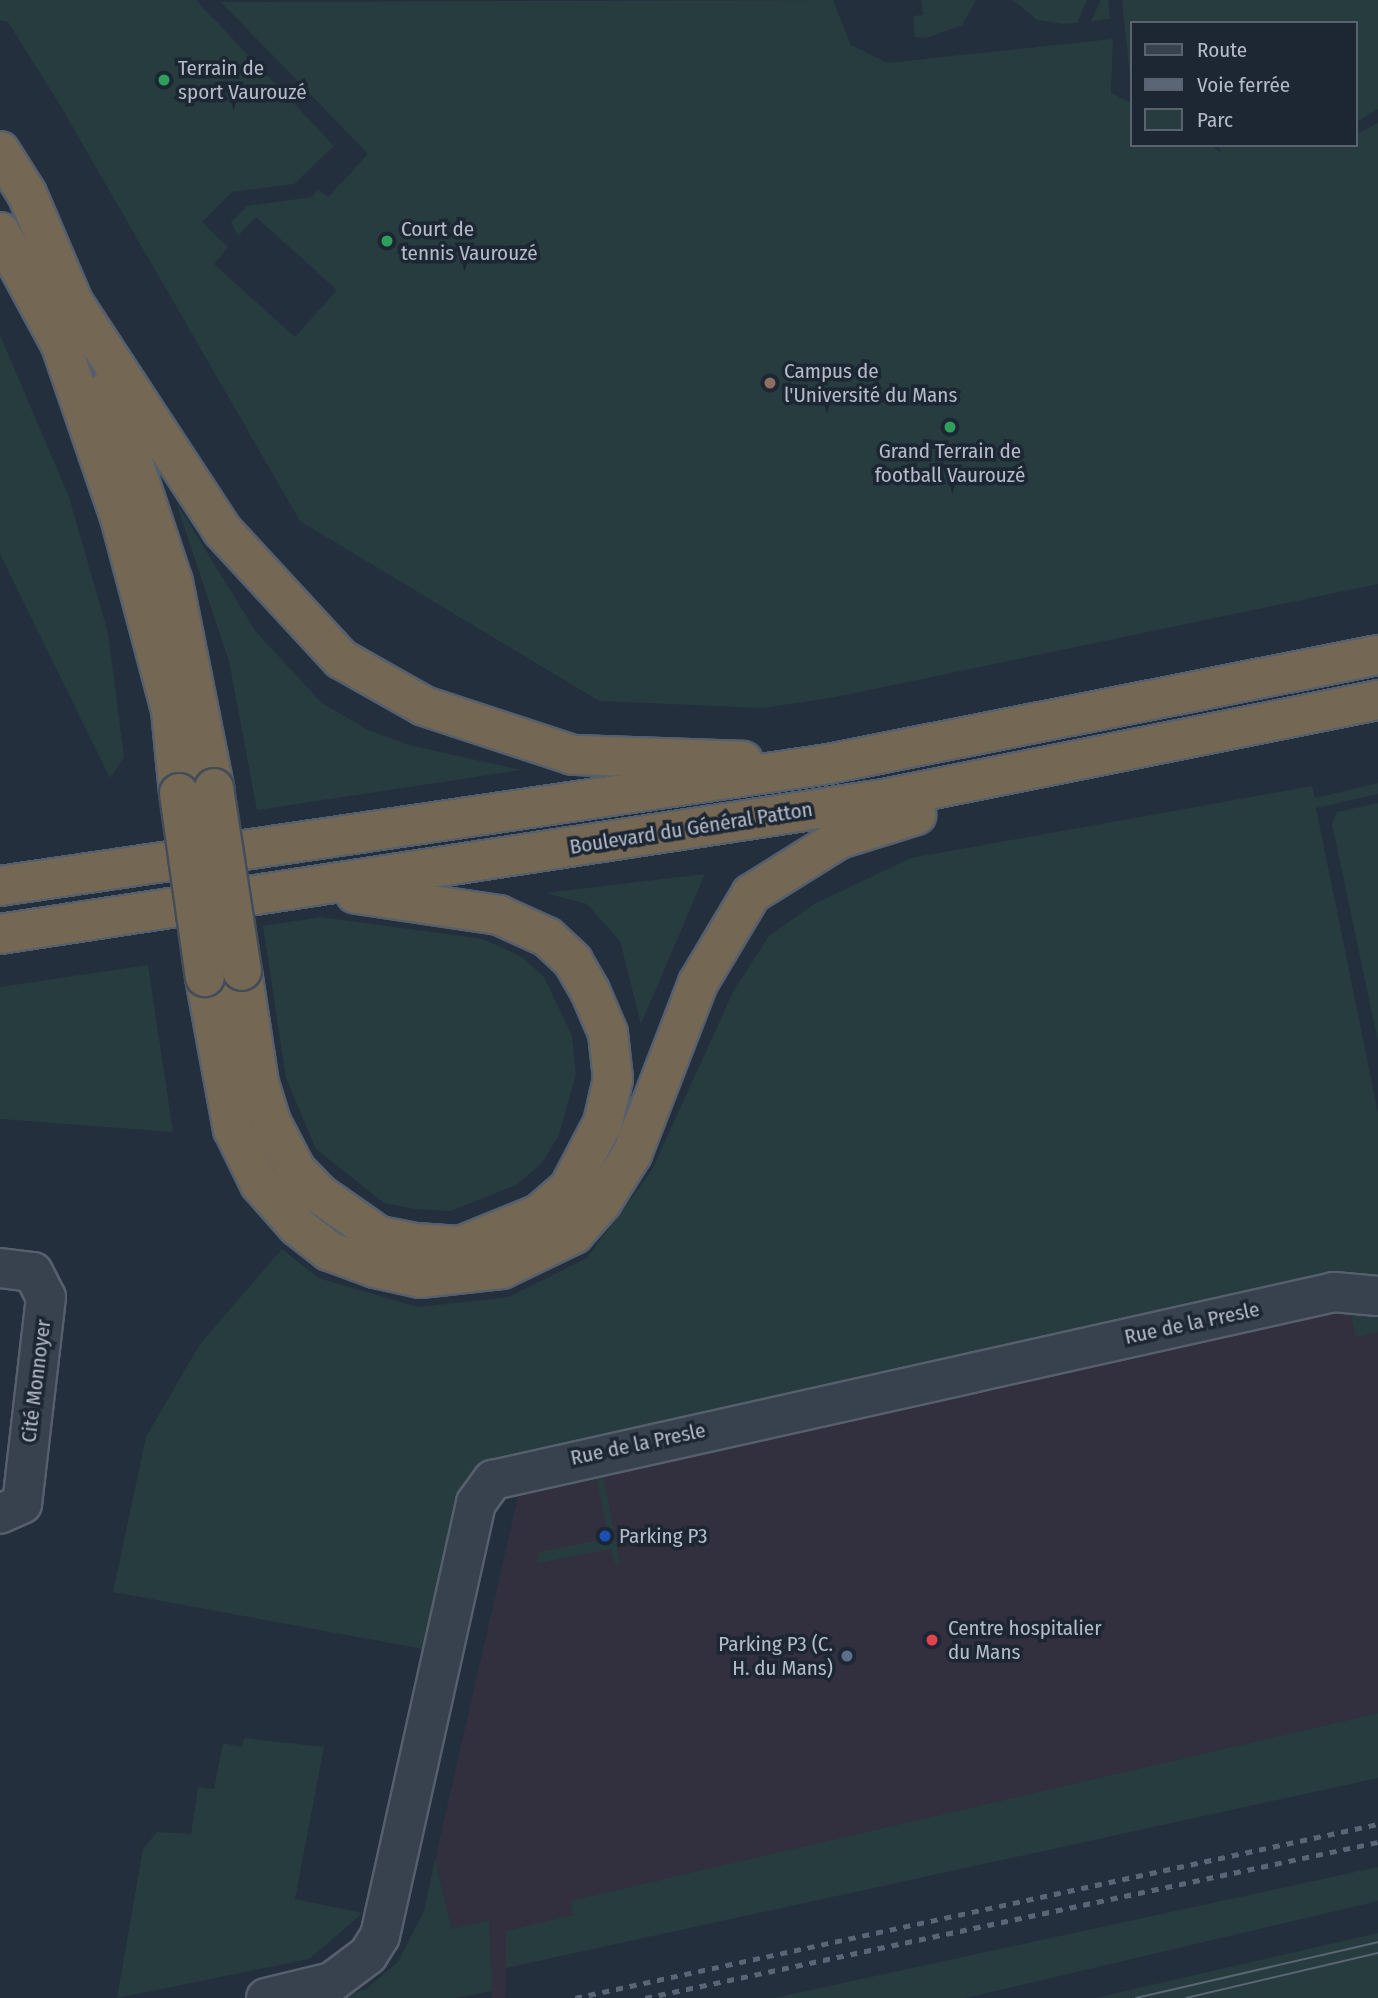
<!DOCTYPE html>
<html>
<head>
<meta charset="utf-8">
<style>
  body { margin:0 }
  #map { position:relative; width:1378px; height:1998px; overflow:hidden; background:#242f3e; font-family:"Fira Sans Condensed",sans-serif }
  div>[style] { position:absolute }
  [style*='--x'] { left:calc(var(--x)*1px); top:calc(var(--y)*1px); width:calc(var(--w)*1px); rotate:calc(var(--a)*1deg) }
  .medical>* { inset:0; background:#32303f }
  .green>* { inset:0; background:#263c3f }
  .roads { filter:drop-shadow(2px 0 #565f6c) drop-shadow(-2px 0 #565f6c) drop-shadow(0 2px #565f6c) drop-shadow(0 -2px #565f6c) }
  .minor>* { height:38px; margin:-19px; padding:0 19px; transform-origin:19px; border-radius:19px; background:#38414e }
  .highway>* { height:38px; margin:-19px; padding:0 19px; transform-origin:19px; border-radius:19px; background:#746855 }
  .tram>* { height:2px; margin:-1px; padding:0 1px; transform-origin:1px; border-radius:1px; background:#5a6575 }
  .rail>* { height:5px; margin-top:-2.5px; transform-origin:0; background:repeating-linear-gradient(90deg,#5a6575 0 7px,transparent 0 14px) }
  .bridges { filter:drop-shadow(2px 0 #434c59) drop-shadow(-2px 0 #434c59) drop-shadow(0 2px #434c59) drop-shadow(0 -2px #434c59) }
  .highway-bridge>* { height:38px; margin:-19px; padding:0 19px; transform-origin:19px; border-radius:19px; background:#746855 }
  .dots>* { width:19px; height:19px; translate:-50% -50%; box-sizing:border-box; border:4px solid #1d2633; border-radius:50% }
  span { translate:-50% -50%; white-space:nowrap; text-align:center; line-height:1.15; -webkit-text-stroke:7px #1d2633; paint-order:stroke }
  .poi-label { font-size:21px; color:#b4bcc9 }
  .left { translate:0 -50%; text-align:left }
  .right { translate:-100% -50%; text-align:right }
  .street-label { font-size:21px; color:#b4bcc9 }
  .legend { position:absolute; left:1130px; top:21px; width:228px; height:126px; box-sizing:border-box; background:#1d2633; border:2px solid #59626f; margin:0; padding:9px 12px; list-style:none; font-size:21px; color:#b4bcc9 }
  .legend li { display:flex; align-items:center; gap:14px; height:35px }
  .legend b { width:35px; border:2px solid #59626f }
</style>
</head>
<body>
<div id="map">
  <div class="medical">
    <i style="clip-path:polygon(1350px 1310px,1378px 1317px,1378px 1713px,571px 1901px,574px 1915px,507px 1931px,505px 1998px,492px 1998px,489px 1920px,452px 1929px,435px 1860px,519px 1492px)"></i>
  </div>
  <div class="green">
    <i style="clip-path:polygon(0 0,196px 0,334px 146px,294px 184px,232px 192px,202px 222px,228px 247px,214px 264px,295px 337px,337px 290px,256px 217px,238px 236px,231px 222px,247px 206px,312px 197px,318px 189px,328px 197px,368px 154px,221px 2px,833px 0,851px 45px,887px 63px,1113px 39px,1111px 93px,1131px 103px,1131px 145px,1210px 145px,1222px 153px,1217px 145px,1355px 145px,1355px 135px,1378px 123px,1378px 584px,836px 697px,763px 708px,599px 701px,300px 521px,60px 105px,8px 22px,0 20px)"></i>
    <i style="clip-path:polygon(921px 0,976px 0,962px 25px,926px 38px,915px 37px,913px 16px,923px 15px)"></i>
    <i style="clip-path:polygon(1013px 0,1087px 0,1077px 23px,1062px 24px,1037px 20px)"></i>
    <i style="clip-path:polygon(1101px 0,1108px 0,1110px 19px,1091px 21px)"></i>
    <i style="clip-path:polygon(1122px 0,1378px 0,1378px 109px,1355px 123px,1355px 23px,1131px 23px,1131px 86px)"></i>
    <i style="clip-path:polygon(0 335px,69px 497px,108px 633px,124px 757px,110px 778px,0 554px)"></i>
    <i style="clip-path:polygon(176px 502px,256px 632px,322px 703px,368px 730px,409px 745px,521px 770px,257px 810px,229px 661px)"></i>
    <i style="clip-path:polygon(1378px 783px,1378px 794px,1316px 808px,1378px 1113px,1378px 1275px,486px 1463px,467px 1478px,423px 1649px,113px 1592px,146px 1437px,200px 1344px,282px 1249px,318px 1278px,418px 1307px,509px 1297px,587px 1258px,652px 1170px,734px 990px,769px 936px,814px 904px,911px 858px,1312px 786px,1315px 798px)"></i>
    <i style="clip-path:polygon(1378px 803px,1378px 1042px,1332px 824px,1337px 812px)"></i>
    <i style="clip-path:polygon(705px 874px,641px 1024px,620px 941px,587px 904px,545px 893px)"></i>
    <i style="clip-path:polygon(320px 917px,483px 939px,522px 957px,544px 977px,572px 1036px,576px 1074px,559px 1135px,541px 1164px,516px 1185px,451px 1211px,415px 1209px,384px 1203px,316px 1149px,286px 1078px,263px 926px)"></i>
    <i style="clip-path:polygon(148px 965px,173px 1132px,0 1119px,0 987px)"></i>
    <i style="clip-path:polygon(1350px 1310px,1378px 1317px,1378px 1332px,1356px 1337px)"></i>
    <i style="clip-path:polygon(603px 1475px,620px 1563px,616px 1567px,611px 1549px,537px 1563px,539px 1552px,609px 1538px,596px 1477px)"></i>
    <i style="clip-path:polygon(1378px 1713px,1378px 1778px,506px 1968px,506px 1931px,573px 1915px,570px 1901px)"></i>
    <i style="clip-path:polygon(244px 1738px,324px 1747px,295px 1899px,363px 1913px,309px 1959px,117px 1998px,143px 1849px,157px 1832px,191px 1834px,198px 1787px,214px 1789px,223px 1743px,242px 1747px)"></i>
    <i style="clip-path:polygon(435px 1860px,452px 1929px,489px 1920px,492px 1991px,456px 1998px,336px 1998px,366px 1989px,398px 1962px,424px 1911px)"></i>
    <i style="clip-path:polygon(1378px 1867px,1378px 1901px,966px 1998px,774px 1998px)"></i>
    <i style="clip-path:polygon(1378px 1933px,1378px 1998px,1096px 1998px,1138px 1988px)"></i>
  </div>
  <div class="roads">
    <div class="minor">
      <i style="--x:0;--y:1268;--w:33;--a:7"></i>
      <i style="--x:33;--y:1272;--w:28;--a:63"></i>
      <i style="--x:46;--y:1297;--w:208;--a:96.6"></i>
      <i style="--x:22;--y:1504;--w:24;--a:156"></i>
      <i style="--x:266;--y:1998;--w:68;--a:-13.6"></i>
      <i style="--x:332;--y:1982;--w:45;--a:-36.9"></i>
      <i style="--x:368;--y:1955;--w:22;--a:-58"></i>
      <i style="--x:380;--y:1936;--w:444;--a:-77.5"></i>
      <i style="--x:476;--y:1503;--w:29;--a:-54"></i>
      <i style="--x:493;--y:1480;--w:862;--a:-12.6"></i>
      <i style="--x:1334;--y:1292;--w:44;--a:5.2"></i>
    </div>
    <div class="highway">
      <i style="--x:0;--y:151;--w:51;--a:57.9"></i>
      <i style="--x:27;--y:194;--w:140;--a:66.9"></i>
      <i style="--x:0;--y:232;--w:128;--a:61.6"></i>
      <i style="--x:61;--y:345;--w:182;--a:71.1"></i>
      <i style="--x:120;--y:517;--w:200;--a:75.2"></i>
      <i style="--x:171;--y:710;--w:83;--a:84.5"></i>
      <i style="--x:71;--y:299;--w:276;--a:56.8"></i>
      <i style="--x:222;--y:530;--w:176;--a:47.3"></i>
      <i style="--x:341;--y:659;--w:95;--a:29.5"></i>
      <i style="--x:424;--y:706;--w:157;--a:18.2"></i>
      <i style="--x:573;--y:755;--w:170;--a:2"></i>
      <i style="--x:109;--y:389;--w:203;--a:71.7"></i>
      <i style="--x:173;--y:582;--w:210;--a:78.7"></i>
      <i style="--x:0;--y:886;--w:837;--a:-8.38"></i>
      <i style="--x:828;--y:764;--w:561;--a:-11.21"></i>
      <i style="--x:0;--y:934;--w:893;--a:-8.69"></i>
      <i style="--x:883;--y:799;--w:505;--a:-11.31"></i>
      <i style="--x:242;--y:971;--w:113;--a:81.4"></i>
      <i style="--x:259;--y:1083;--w:41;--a:72.9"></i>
      <i style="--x:271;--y:1122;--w:54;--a:62.5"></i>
      <i style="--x:296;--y:1170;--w:33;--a:46"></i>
      <i style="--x:319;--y:1194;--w:73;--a:35"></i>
      <i style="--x:379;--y:1236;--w:38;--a:11"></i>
      <i style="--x:416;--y:1243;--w:44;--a:3.9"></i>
      <i style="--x:460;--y:1246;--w:85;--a:-22.1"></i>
      <i style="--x:539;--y:1214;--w:40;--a:-41"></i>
      <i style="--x:569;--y:1188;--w:73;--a:-62.4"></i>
      <i style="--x:603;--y:1123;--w:45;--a:-77.2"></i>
      <i style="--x:613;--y:1079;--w:46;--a:-96.2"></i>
      <i style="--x:608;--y:1033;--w:46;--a:-113.2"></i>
      <i style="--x:590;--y:991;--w:34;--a:-120"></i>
      <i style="--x:573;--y:961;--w:35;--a:-137"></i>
      <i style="--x:547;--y:937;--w:53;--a:-155.4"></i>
      <i style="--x:499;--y:915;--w:145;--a:-171.6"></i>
      <i style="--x:205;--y:977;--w:155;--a:79.6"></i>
      <i style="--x:233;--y:1129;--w:61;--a:63.9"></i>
      <i style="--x:260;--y:1184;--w:56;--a:48.6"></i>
      <i style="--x:297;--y:1226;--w:41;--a:38"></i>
      <i style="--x:329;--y:1251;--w:49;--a:20.3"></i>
      <i style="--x:375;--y:1268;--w:46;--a:12.5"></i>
      <i style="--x:420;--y:1278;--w:82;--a:-6.3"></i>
      <i style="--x:502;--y:1269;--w:80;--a:-25.9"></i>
      <i style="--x:574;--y:1234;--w:43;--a:-48.8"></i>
      <i style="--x:602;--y:1202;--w:57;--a:-58"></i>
      <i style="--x:632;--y:1154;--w:183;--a:-68.9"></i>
      <i style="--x:698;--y:983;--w:104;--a:-59.2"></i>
      <i style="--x:751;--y:894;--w:104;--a:-32"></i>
      <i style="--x:839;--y:839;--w:81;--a:-17.3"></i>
    </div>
  </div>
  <div class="tram">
    <i style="--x:1136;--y:1998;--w:248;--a:-13"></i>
    <i style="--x:1186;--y:1998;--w:197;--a:-13.2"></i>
  </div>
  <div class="rail">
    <i style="--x:575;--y:1998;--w:822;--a:-12.23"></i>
    <i style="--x:645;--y:1998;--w:749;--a:-12.01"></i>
  </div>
  <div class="bridges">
    <div class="highway-bridge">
      <i style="--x:214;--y:788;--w:185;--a:81.3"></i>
      <i style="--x:179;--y:793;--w:186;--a:82"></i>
    </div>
  </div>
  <div class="dots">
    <i style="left:164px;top:80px;background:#2e9e5b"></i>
    <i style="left:387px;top:241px;background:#2e9e5b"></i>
    <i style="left:770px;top:383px;background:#8d6e63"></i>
    <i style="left:950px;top:427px;background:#2e9e5b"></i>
    <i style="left:605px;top:1536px;background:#1a4fb4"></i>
    <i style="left:932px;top:1640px;background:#e0444e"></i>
    <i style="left:847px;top:1656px;background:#5c6f8a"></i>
  </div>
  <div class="poi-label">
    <span class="left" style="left:178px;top:80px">Terrain de<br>sport Vaurouzé</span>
    <span class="left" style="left:401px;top:241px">Court de<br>tennis Vaurouzé</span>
    <span class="left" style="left:784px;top:383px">Campus de<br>l'Université du Mans</span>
    <span style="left:950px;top:463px">Grand Terrain de<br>football Vaurouzé</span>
    <span class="left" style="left:619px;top:1536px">Parking P3</span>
    <span class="left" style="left:948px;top:1640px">Centre hospitalier<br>du Mans</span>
    <span class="right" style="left:833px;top:1656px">Parking P3 (C.<br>H. du Mans)</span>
  </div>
  <div class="street-label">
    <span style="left:691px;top:828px;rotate:-9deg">Boulevard du Général Patton</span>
    <span style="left:1192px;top:1323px;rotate:-12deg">Rue de la Presle</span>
    <span style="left:36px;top:1381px;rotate:-83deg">Cité Monnoyer</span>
    <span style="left:638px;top:1444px;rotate:-12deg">Rue de la Presle</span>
  </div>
  <ul class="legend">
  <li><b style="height:9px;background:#38414e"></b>Route</li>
  <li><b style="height:9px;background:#5a6575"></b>Voie ferrée</li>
  <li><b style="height:19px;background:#263c3f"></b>Parc</li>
  </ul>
</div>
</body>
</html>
